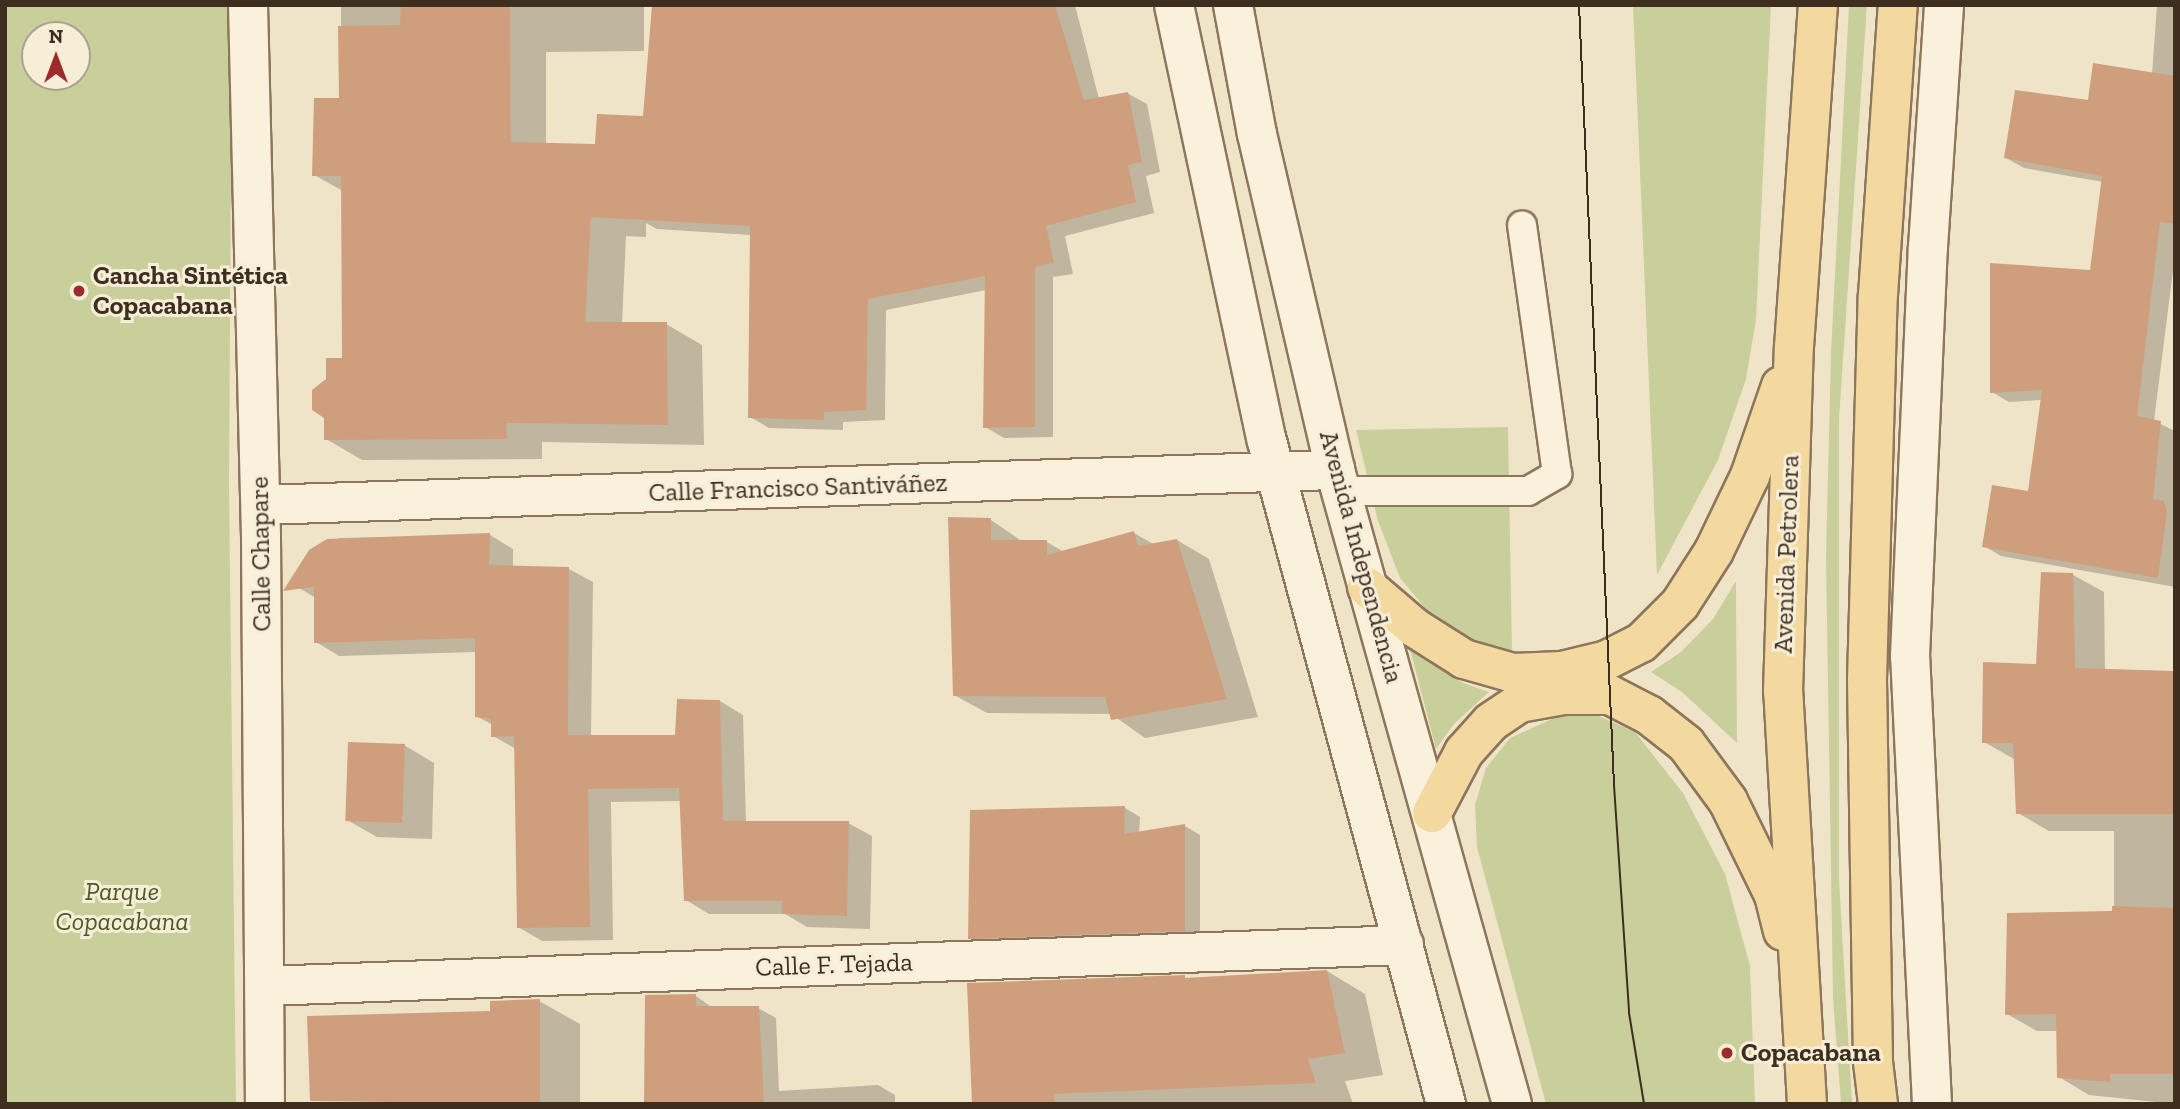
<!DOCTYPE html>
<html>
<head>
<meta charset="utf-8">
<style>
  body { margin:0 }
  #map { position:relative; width:2180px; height:1109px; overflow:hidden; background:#f0e4c8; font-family:"Zilla Slab",serif }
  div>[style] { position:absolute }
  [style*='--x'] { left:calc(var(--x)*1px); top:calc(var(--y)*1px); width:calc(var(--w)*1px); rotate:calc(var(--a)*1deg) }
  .green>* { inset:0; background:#c9cf9b }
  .shadow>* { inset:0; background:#0003 }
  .building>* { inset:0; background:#cf9f7d; transform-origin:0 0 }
  .roads { filter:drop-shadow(2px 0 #8d765c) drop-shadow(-2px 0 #8d765c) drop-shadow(0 2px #8d765c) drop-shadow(0 -2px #8d765c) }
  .service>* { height:28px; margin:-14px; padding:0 14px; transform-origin:14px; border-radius:14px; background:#faf1dc }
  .minor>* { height:38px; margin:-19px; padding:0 19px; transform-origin:19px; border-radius:19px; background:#faf1dc }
  .secondary>* { height:38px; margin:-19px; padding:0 19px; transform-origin:19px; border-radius:19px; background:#faf1dc }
  .primary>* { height:38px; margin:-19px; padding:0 19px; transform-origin:19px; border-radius:19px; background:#f3d9a0 }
  .tram>* { height:2px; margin:-1px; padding:0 1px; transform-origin:1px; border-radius:1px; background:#3d2e20 }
  .dots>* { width:19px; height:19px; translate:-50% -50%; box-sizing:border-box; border:4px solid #f7eed8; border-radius:50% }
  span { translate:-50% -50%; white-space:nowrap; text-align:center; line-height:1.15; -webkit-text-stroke:6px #f7eed8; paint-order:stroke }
  .poi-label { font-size:26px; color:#3d2e20; font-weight:700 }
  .left { translate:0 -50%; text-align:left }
  .street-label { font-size:26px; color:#3d2e20 }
  .park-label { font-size:26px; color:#4d5a26; font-style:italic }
  .frame { position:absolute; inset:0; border:7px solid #3d2e20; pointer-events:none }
  .north { position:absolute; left:21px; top:21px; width:70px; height:70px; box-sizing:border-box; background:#f7eed8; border:2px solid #ada18e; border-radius:50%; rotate:0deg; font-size:19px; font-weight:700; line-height:28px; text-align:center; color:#3d2e20 }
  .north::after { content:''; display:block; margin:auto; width:24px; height:32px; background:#9e2a2b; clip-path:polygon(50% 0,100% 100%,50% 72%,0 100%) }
</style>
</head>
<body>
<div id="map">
  <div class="green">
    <i style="clip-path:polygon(evenodd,5px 5px,232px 5px,229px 485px,236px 1104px,5px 1104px,5px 5px,35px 35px,77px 35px,77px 77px,35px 77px,35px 35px)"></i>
    <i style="clip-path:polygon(1633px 5px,1771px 5px,1756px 320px,1746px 379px,1718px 460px,1657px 575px)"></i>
    <i style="clip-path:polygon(1849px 5px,1867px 5px,1839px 419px,1839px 879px,1852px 1104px,1841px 1104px,1833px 998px,1826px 557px,1831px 352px)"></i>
    <i style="clip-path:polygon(1508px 427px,1512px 653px,1482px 646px,1437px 622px,1400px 578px,1378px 521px,1356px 430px)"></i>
    <i style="clip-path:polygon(1736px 581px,1737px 743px,1682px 692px,1651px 672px,1681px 652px,1713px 619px)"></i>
    <i style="clip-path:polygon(1410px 649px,1463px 683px,1489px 692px,1454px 724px,1436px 749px)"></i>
    <i style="clip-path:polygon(1565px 713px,1594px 714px,1635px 732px,1683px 793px,1725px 874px,1750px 966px,1755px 1104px,1546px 1104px,1477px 847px,1475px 805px,1486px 768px,1510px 738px)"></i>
  </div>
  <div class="shadow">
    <i style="clip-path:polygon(341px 5px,644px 5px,644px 51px,546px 52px,546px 144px,646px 167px,673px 5px,1075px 5px,1099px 99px,1127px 93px,1147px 104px,1160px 172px,1146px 176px,1154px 213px,1065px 236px,1073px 274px,1053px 277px,1053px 437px,1004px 438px,985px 427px,986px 290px,886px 310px,885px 420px,843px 422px,843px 430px,769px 428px,750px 417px,751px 235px,657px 229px,646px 223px,646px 237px,626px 236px,622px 324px,666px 324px,702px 345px,704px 445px,542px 442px,542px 459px,362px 460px,326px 439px,327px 380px,344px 360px,343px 191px,314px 175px,341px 100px)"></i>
    <i style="clip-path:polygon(2157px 5px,2175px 5px,2175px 255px,2154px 421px,2175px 431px,2175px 587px,2001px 556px,1984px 546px,2030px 493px,2042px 400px,2009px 402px,1992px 392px,2092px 272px,2103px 182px,2024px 168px,2006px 158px,2090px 102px,2152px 74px)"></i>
    <i style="clip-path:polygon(991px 520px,1023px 542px,1047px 542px,1064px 552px,1134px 533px,1155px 545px,1177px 540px,1209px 559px,1258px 717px,1145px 738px,1111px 714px,987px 713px,954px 695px)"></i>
    <i style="clip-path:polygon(490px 535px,513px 549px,513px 567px,569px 569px,593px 582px,591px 737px,676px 737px,720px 701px,743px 715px,746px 823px,848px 823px,872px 836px,870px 929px,807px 927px,785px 914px,709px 914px,686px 900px,681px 801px,611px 802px,613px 940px,542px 941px,518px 927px,516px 749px,493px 736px,493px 725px,476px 716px,476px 652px,339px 656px,316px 642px,316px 598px,299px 588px,310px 551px,340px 538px)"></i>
    <i style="clip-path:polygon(2073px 575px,2104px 592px,2105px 671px,2175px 673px,2175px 1104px,2089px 1095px,2059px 1077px,2058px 1031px,2037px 1031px,2007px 1014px,2114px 913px,2114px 831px,2049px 831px,2018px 813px,2014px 759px,1984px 742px,2038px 666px)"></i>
    <i style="clip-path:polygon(404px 745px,434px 763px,432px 839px,377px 837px,347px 820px)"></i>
    <i style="clip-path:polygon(1125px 808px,1140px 817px,1139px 834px,1185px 826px,1200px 835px,1200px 939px,985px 946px,970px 938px)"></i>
    <i style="clip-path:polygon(1327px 971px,1365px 994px,1383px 1075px,1345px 1081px,1353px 1104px,974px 1104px,969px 984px,1191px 980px)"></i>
    <i style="clip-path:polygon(696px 996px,713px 1008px,758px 1008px,776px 1018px,779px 1091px,878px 1085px,895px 1095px,895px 1104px,646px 1104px)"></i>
    <i style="clip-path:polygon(539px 1001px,580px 1024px,580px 1104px,312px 1100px,492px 1013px)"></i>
  </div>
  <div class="building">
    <i style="clip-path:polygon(401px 5px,510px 5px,511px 142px,595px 144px,597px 114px,643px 116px,652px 5px,1055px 5px,1084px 100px,1128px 92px,1142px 162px,1128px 165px,1136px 202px,1046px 226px,1054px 263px,1035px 267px,1035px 427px,983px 428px,985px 276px,868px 299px,866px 410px,824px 412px,824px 420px,748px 418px,750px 226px,591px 217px,585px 322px,667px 322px,668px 425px,506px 423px,507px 439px,324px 440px,324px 418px,312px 410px,312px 390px,326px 379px,326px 358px,342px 358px,341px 176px,312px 176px,314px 98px,339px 98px,338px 26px,400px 25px)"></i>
    <i style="clip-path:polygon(2093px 63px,2175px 76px,2175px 224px,2160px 222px,2137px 416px,2161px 421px,2153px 499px,2164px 501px,2167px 512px,2158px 578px,1982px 547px,1992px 485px,2028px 491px,2042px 390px,1990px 393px,1990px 263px,2090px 270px,2102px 176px,2004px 158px,2015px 90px,2088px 100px)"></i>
    <i style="clip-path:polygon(948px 517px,991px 518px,991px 540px,1047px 540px,1047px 555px,1134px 531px,1138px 546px,1177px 539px,1227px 699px,1111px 720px,1105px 697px,953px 696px)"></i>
    <i style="clip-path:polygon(490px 533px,489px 565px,569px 567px,568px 735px,675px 735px,677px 699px,720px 700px,723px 821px,849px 821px,847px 916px,782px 914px,782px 901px,684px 901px,679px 788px,588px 789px,590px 927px,517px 928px,514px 736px,491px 737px,491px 719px,475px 717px,475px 638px,314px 643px,314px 587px,283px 591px,309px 550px,327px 539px)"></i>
    <i style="clip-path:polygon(2041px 572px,2073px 573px,2075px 668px,2175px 671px,2175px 814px,2016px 814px,2013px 743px,1982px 743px,1983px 662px,2036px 664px)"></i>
    <i style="left:405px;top:744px;width:79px;height:57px;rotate:92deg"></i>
    <i style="clip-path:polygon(1125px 806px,1124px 834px,1185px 824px,1185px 931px,968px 939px,970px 810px)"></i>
    <i style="clip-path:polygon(2112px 906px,2175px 908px,2175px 1074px,2110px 1074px,2110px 1082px,2057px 1078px,2056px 1014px,2005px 1015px,2007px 913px,2112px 911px)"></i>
    <i style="clip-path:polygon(1327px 970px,1345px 1053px,1308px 1059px,1316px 1083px,1054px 1094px,1055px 1104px,972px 1104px,967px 983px,1185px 975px,1185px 978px)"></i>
    <i style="clip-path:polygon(696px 994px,696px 1006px,759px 1006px,764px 1104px,644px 1104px,645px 995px)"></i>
    <i style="clip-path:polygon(540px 999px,540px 1104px,310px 1101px,307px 1016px,490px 1011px,490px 1001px)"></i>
  </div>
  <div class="roads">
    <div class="service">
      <i style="--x:1341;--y:491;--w:187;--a:0"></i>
      <i style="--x:1528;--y:491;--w:34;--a:-30"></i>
      <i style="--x:1557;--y:474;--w:251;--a:-98"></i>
    </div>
    <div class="minor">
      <i style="--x:248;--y:5;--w:533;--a:88.6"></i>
      <i style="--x:261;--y:538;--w:566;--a:89.6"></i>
      <i style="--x:261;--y:505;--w:1075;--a:-1.87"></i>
      <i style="--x:265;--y:986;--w:1140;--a:-2.06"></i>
      <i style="--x:1932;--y:1104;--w:449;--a:-92.8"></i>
      <i style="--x:1910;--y:656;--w:409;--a:-87.5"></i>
      <i style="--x:1928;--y:247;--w:243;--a:-86.2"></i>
    </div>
    <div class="secondary">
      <i style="--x:1174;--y:5;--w:446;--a:78"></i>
      <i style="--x:1267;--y:441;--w:687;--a:74.89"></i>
      <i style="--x:1233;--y:5;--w:131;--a:79.5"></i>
      <i style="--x:1257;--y:134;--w:345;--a:76.9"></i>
      <i style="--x:1335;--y:470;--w:658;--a:74.4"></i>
    </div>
    <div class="primary">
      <i style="--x:1367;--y:587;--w:63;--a:40.5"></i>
      <i style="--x:1415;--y:628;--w:58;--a:32.3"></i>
      <i style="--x:1464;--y:659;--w:51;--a:15.9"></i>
      <i style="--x:1513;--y:673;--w:49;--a:-2.3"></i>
      <i style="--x:1562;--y:671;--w:46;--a:-13.7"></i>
      <i style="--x:1607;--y:660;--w:38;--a:-27"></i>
      <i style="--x:1641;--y:643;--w:55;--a:-45"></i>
      <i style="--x:1680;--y:604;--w:63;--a:-57.3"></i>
      <i style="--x:1714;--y:551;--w:83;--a:-64.4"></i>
      <i style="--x:1750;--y:476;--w:95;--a:-71"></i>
      <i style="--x:1432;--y:813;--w:69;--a:-62.3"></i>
      <i style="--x:1464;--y:752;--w:40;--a:-48"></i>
      <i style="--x:1491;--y:722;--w:34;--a:-34"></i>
      <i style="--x:1519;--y:703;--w:45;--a:-10.3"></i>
      <i style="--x:1563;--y:695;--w:47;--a:0"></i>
      <i style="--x:1610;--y:695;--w:44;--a:27.1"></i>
      <i style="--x:1649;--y:715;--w:47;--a:38.1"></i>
      <i style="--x:1686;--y:744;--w:71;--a:53.6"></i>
      <i style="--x:1728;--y:801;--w:105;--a:63.9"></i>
      <i style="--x:1774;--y:895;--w:37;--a:76"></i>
      <i style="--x:1807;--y:1104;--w:413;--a:-93.3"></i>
      <i style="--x:1783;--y:692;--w:345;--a:-88.2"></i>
      <i style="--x:1794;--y:347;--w:343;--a:-86"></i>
      <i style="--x:1878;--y:1104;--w:42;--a:-96.8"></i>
      <i style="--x:1873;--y:1062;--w:382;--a:-90.9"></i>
      <i style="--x:1867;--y:680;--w:385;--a:-88.4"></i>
      <i style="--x:1878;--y:295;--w:291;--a:-86.1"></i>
    </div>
  </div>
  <div class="tram">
    <i style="--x:1579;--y:5;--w:781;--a:87.43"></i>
    <i style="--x:1614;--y:785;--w:228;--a:86.2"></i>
    <i style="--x:1629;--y:1013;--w:92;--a:80.6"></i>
  </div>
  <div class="dots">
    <i style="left:79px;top:291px;background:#9e2a2b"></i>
    <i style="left:1727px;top:1053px;background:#9e2a2b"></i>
  </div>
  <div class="poi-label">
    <span class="left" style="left:93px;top:291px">Cancha Sintética<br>Copacabana</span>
    <span class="left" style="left:1741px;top:1053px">Copacabana</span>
  </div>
  <div class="street-label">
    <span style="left:798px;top:488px;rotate:-2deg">Calle Francisco Santiváñez</span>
    <span style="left:261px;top:554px;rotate:-91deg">Calle Chapare</span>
    <span style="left:1787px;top:554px;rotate:-88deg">Avenida Petrolera</span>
    <span style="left:1361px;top:557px;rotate:75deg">Avenida Independencia</span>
    <span style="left:834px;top:965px;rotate:-2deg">Calle F. Tejada</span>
  </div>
  <div class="park-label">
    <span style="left:122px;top:907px">Parque<br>Copacabana</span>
  </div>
  <div class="frame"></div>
  <div class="north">N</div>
</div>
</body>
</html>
